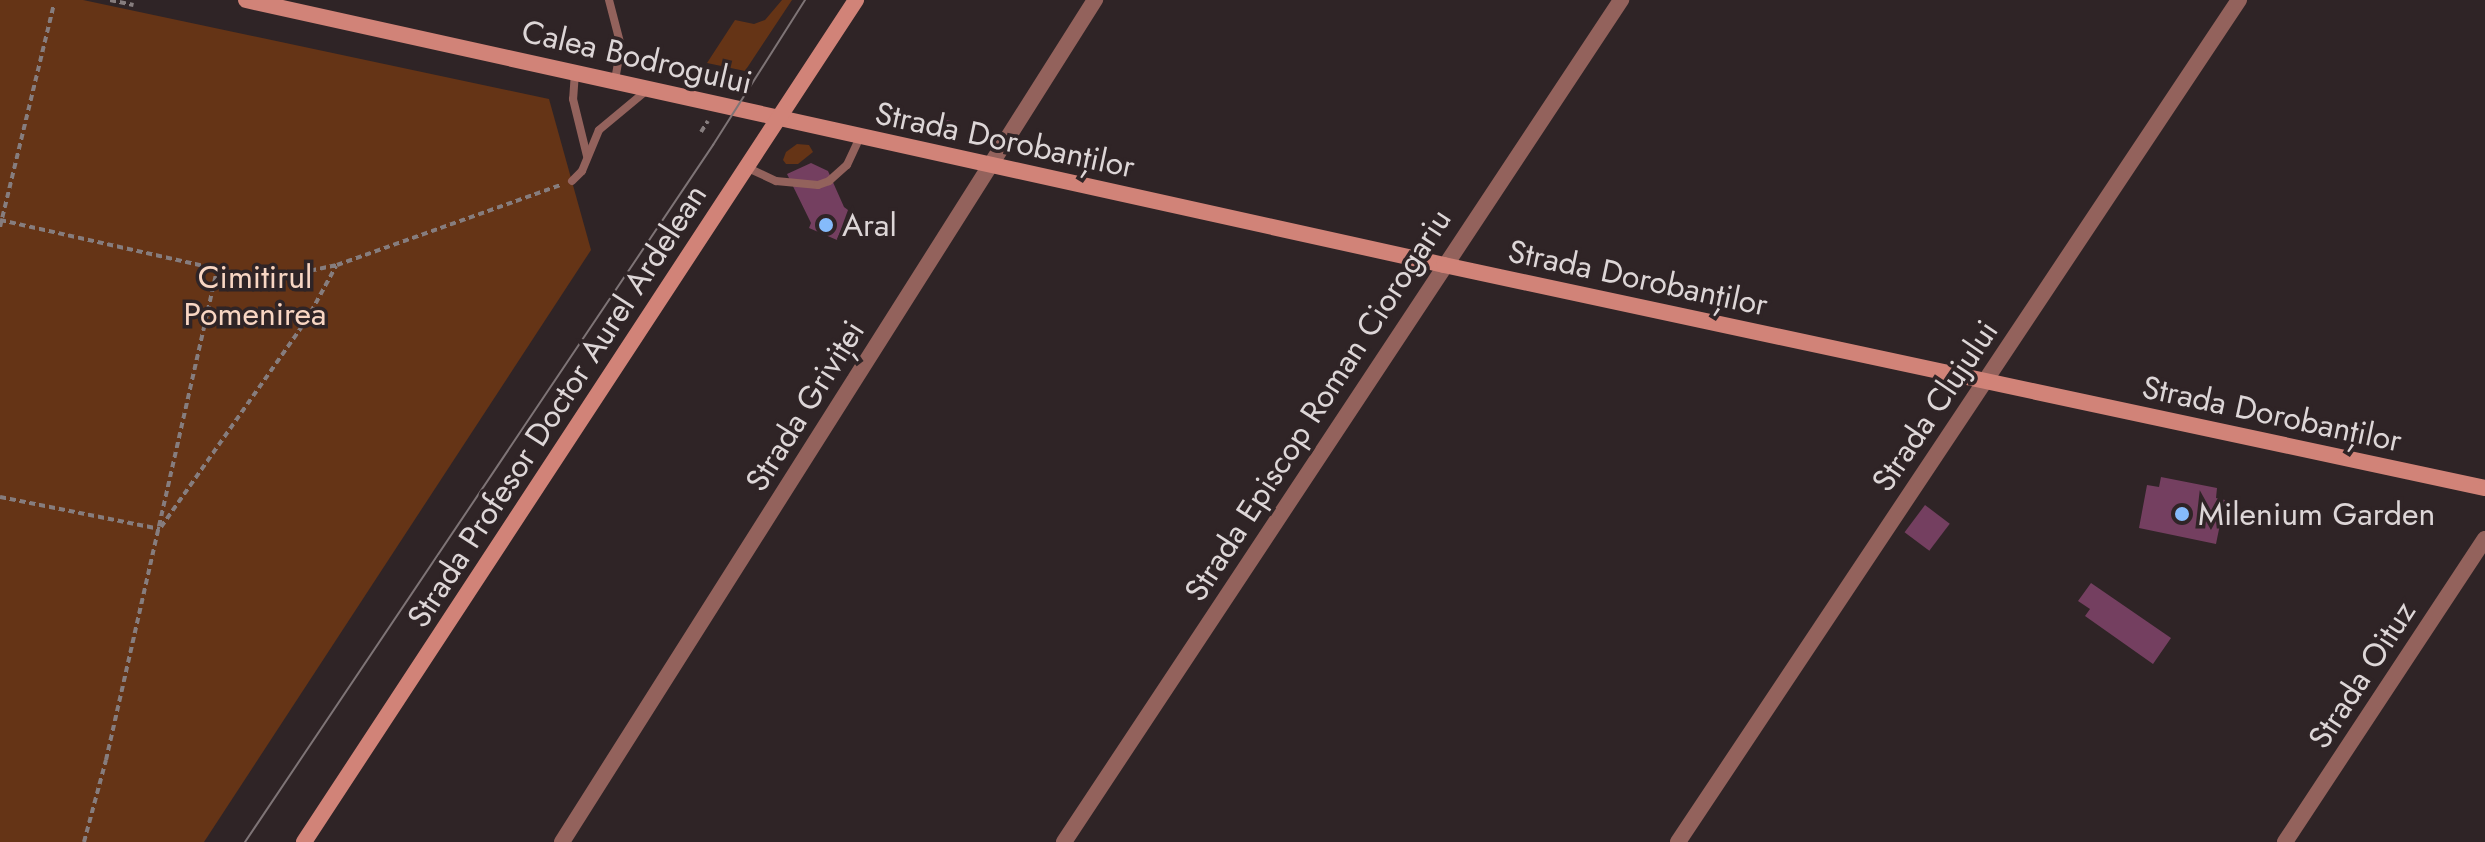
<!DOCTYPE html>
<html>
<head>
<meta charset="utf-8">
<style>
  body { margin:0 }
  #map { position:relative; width:2485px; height:842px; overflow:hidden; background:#2f2426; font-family:Jost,sans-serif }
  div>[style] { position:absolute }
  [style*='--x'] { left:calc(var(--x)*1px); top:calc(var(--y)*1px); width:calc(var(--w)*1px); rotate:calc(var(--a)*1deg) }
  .green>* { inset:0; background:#653416 }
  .building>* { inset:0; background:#743f60; transform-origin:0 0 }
  .path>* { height:4px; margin-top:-2px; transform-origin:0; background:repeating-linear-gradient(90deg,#867d7e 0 6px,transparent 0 10px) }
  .lane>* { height:8px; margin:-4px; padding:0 4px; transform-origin:4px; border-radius:4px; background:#93625c }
  .street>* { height:16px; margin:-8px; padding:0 8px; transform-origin:8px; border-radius:8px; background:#93625c }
  .secondary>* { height:16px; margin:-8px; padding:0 8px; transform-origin:8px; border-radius:8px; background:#d18378 }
  .tram>* { height:2px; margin:-1px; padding:0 1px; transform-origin:1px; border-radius:1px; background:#7e7476 }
  .dots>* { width:22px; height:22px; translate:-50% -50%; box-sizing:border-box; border:4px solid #2f2426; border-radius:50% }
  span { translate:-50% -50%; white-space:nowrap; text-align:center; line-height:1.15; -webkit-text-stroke:7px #2f2426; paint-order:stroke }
  .street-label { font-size:32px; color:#ddd6d7 }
  .poi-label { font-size:32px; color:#ddd6d7 }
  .left { translate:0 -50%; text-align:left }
  .park-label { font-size:32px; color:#f8d6c3 }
</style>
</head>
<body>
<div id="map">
  <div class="green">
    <i style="clip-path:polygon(0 0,83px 0,549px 99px,591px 250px,204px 842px,0 842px)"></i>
    <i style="clip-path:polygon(782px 0,792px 0,745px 71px,707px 63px,735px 20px,754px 24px,765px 20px)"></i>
    <i style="clip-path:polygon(797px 144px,809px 145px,813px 152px,798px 164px,786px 164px,783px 160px,786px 152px)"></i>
  </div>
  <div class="building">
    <i style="left:941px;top:119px;width:16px;height:9px;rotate:11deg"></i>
    <i style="clip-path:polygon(811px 163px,828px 171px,844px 207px,848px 210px,837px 240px,809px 228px,811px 223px,787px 174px)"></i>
    <i style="clip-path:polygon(2161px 477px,2217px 488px,2216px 498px,2225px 500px,2216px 544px,2139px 528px,2147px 485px,2159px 487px)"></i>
    <i style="left:1925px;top:505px;width:31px;height:34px;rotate:37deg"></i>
    <i style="clip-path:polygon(2091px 583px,2171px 638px,2153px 664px,2085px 616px,2090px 609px,2078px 601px)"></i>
  </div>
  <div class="path">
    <i style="--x:110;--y:0;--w:24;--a:12"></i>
    <i style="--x:701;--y:132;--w:13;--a:-58"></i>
    <i style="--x:0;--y:220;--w:259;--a:12.7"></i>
    <i style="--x:253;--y:277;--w:28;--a:0"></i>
    <i style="--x:281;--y:277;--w:57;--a:-12.1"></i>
    <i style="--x:337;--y:265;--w:237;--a:-19.7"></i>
    <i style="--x:0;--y:227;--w:229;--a:-76.4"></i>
    <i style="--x:0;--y:497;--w:163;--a:11.3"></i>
    <i style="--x:161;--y:527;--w:252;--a:-54.9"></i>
    <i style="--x:306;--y:321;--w:63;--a:-61.4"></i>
    <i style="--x:84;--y:842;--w:85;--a:-75"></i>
    <i style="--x:106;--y:760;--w:502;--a:-77.24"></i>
  </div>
  <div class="lane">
    <i style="--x:609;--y:0;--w:48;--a:75.4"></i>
    <i style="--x:621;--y:46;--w:36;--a:100"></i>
    <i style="--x:575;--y:72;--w:27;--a:94"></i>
    <i style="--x:573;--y:99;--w:59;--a:76.2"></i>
    <i style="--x:748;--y:168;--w:31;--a:25"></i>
    <i style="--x:776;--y:181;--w:42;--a:5.4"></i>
    <i style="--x:818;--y:185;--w:12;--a:-20"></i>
    <i style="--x:829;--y:181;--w:24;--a:-42"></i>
    <i style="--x:847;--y:165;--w:31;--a:-65"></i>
    <i style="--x:572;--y:181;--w:14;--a:-45"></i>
    <i style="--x:582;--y:171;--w:44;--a:-67.5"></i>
    <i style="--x:599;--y:130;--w:61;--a:-39.7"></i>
  </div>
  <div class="street">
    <i style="--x:562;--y:842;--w:997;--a:-57.67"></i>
    <i style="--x:1064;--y:842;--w:1010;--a:-56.51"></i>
    <i style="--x:1678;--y:842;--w:1012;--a:-56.33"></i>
    <i style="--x:2285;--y:842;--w:363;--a:-56.6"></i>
  </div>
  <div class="secondary">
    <i style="--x:246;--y:0;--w:1227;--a:12.47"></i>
    <i style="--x:1444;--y:265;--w:1065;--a:12.09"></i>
    <i style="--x:304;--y:842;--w:1007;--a:-56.75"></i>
  </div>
  <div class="tram">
    <i style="--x:245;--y:842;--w:840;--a:-56.12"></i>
    <i style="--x:713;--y:145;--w:172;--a:-57.6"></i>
  </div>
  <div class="dots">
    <i style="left:826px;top:225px;background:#85bbfb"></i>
    <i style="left:2182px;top:514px;background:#85bbfb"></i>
  </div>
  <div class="street-label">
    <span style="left:637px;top:57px;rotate:13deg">Calea Bodrogului</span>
    <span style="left:1005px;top:140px;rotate:12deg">Strada Dorobanților</span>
    <span style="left:1638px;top:278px;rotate:12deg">Strada Dorobanților</span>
    <span style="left:1318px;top:405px;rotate:-57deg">Strada Episcop Roman Ciorogariu</span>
    <span style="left:557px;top:406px;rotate:-57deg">Strada Profesor Doctor Aurel Ardelean</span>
    <span style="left:805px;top:406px;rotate:-58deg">Strada Griviței</span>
    <span style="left:1935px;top:406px;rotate:-56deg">Strada Clujului</span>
    <span style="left:2272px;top:414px;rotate:12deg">Strada Dorobanților</span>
    <span style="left:2362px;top:675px;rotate:-57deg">Strada Oituz</span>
  </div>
  <div class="poi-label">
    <span class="left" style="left:842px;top:225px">Aral</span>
    <span class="left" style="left:2198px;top:514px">Milenium Garden</span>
  </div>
  <div class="park-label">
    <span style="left:255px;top:296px">Cimitirul<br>Pomenirea</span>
  </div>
</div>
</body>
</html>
